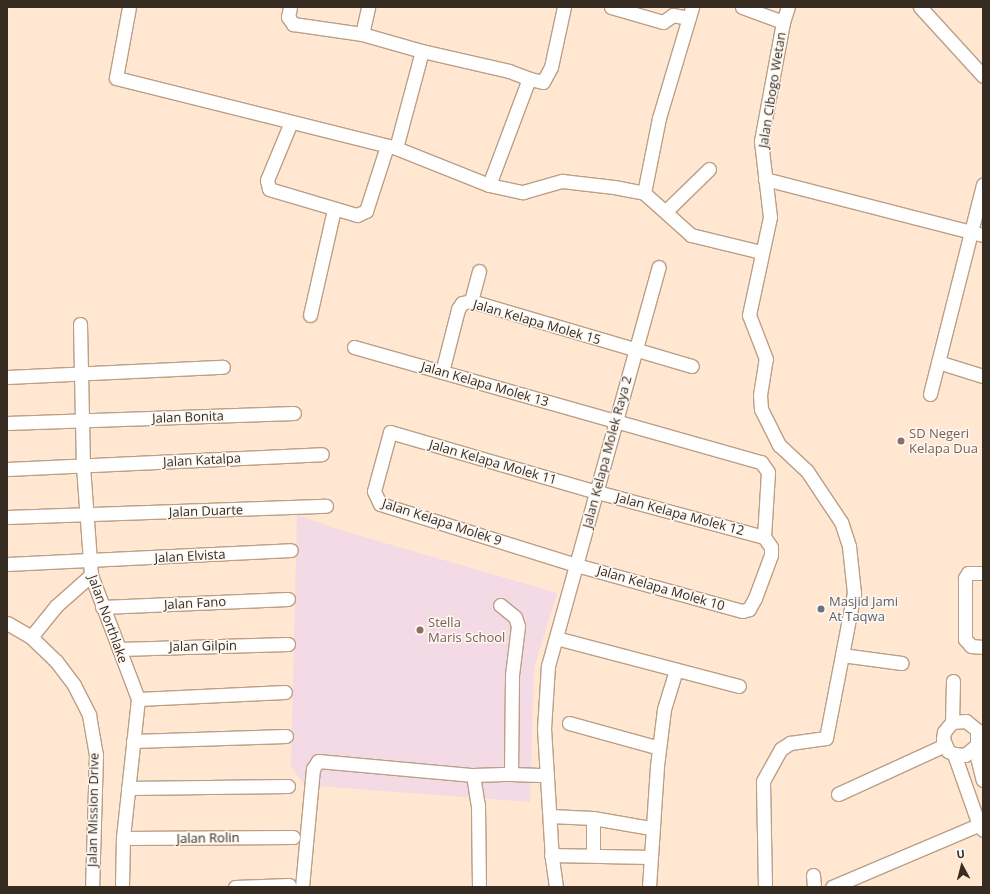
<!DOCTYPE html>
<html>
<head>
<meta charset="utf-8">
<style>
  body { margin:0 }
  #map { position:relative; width:990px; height:894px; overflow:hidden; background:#ffe7d2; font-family:"Open Sans",sans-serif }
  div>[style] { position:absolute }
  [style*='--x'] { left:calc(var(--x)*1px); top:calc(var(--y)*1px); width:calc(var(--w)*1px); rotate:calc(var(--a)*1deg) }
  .education>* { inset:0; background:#f3dae4 }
  .roads { filter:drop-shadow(1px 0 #bb9f86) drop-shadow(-1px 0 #bb9f86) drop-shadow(0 1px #bb9f86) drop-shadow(0 -1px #bb9f86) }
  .minor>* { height:13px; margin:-6.5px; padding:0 6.5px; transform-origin:6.5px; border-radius:6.5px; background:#fff }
  .dots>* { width:11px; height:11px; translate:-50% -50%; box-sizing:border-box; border:2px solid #fef8f2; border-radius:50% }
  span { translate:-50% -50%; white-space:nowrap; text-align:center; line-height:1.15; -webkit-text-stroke:3px #fef8f2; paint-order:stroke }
  .street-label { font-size:13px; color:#372c22 }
  .education-label { font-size:13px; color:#785e54 }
  .left { translate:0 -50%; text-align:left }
  .worship-label { font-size:13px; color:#5b616d }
  .frame { position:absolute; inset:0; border:8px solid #372c22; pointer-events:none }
  .north { position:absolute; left:942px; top:846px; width:40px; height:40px; -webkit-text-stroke:3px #fef8f2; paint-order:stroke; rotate:353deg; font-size:11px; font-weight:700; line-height:16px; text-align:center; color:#372c22 }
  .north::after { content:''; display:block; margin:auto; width:14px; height:18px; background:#372c22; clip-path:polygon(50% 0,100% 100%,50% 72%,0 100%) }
</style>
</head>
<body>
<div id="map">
  <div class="education">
    <i style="clip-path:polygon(297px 514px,333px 528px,557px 593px,534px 668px,530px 802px,305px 785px,291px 767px)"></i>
  </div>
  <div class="roads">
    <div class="minor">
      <i style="--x:129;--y:7;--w:72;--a:100.4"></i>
      <i style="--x:116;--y:78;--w:289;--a:14"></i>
      <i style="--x:290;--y:7;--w:10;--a:101"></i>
      <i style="--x:288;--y:17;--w:9;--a:54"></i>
      <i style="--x:293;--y:24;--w:70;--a:8.2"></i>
      <i style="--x:362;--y:34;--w:28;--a:-77"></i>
      <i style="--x:611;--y:7;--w:54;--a:16.1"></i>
      <i style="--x:663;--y:22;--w:12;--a:-35"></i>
      <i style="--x:673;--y:15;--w:16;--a:11"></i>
      <i style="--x:742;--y:7;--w:44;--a:20.1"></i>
      <i style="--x:920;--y:7;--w:93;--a:47.6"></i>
      <i style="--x:362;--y:34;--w:62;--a:15.8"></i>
      <i style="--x:422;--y:51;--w:100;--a:105"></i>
      <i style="--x:396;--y:148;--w:100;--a:21.7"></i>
      <i style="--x:489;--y:185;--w:35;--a:12"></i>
      <i style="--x:523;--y:192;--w:41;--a:-15.8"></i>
      <i style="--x:562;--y:181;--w:52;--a:6.6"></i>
      <i style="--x:614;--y:187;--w:31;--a:11"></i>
      <i style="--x:644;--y:193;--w:63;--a:41.8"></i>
      <i style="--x:691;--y:235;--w:72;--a:13.7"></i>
      <i style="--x:422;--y:51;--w:89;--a:12.9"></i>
      <i style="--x:509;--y:71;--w:22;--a:21"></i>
      <i style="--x:291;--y:122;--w:63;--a:112.5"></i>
      <i style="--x:267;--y:180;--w:9;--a:77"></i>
      <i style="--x:269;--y:189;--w:92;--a:16.5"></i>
      <i style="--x:357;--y:215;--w:10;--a:-24"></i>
      <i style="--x:366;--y:211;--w:68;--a:-72.1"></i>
      <i style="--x:765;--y:179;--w:225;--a:14.4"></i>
      <i style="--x:489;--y:185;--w:108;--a:-69.4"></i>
      <i style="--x:527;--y:84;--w:6;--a:-59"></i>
      <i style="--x:530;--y:79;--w:13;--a:13"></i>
      <i style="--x:543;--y:82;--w:17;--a:-62"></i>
      <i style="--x:551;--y:67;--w:61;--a:-77.8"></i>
      <i style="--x:644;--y:193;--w:76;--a:-78.7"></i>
      <i style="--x:659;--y:118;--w:116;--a:-73.4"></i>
      <i style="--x:666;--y:211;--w:60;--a:-44.3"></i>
      <i style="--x:471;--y:301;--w:31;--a:-75"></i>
      <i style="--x:310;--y:315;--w:109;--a:-77.2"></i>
      <i style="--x:80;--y:324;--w:142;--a:88.8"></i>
      <i style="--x:83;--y:466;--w:109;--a:85.8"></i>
      <i style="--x:91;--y:575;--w:133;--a:69.2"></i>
      <i style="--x:138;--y:699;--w:140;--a:96.2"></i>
      <i style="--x:123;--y:838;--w:49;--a:91.2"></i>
      <i style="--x:354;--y:347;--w:423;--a:15.8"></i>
      <i style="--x:761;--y:462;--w:12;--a:55"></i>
      <i style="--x:768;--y:472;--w:65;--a:93.5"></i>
      <i style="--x:764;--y:537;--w:12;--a:55"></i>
      <i style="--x:771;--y:547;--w:8;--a:90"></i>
      <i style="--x:771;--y:555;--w:46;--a:110.4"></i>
      <i style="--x:755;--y:598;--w:13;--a:119"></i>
      <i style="--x:749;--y:609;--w:7;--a:164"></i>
      <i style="--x:742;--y:611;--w:172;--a:-164.5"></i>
      <i style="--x:576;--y:565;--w:205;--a:-162.7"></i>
      <i style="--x:380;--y:504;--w:14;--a:-115"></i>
      <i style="--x:374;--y:491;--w:61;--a:-74.8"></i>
      <i style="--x:390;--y:432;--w:216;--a:16.2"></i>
      <i style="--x:597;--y:492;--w:173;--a:15.1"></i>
      <i style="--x:938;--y:362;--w:47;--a:17.3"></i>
      <i style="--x:442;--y:372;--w:65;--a:-75.7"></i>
      <i style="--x:458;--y:309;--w:7;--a:-56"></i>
      <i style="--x:462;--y:303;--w:9;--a:-13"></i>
      <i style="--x:471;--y:301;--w:230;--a:16.4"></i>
      <i style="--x:7;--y:377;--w:216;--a:-2.7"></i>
      <i style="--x:930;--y:394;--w:216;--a:-75.8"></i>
      <i style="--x:7;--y:423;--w:287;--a:-2"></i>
      <i style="--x:7;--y:469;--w:315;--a:-2.7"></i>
      <i style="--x:7;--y:517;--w:319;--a:-2"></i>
      <i style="--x:7;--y:564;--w:284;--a:-2.8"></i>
      <i style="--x:983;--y:573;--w:15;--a:180"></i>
      <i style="--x:968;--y:573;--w:6;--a:121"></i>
      <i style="--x:965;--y:578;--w:61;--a:90"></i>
      <i style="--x:965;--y:639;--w:9;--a:49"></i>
      <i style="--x:971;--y:646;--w:12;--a:5"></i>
      <i style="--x:102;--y:607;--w:186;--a:-2.5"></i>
      <i style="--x:7;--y:623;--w:28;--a:30"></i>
      <i style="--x:31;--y:637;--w:35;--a:44"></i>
      <i style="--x:56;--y:661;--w:30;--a:53"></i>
      <i style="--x:74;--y:685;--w:34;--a:63"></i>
      <i style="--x:89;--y:715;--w:41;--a:80.1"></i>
      <i style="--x:96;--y:755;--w:132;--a:91.7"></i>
      <i style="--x:31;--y:637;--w:40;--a:-51"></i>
      <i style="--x:56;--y:606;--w:47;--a:-41.5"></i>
      <i style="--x:556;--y:638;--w:189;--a:14.7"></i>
      <i style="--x:119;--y:649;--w:169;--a:-1.7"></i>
      <i style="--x:842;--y:655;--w:60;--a:7.7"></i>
      <i style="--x:138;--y:699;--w:147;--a:-2.7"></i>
      <i style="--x:952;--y:722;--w:41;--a:-88.6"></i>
      <i style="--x:569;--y:723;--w:93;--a:15.5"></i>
      <i style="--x:133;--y:741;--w:153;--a:-1.9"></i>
      <i style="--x:975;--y:749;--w:32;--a:76"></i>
      <i style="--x:954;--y:754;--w:11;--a:5"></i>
      <i style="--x:965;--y:755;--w:16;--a:-40"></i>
      <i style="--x:977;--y:745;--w:15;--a:-90"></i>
      <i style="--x:977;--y:730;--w:14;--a:-141"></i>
      <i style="--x:966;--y:721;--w:14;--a:176"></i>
      <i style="--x:952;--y:722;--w:13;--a:129"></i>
      <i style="--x:944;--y:732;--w:7;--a:98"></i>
      <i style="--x:943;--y:739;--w:13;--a:67"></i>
      <i style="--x:948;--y:751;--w:7;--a:27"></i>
      <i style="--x:954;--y:754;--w:75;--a:70.6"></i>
      <i style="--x:979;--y:825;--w:6;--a:51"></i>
      <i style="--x:511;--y:774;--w:36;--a:2"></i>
      <i style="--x:473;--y:775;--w:30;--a:81"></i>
      <i style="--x:478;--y:805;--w:82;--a:89.3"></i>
      <i style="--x:128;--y:788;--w:160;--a:-0.7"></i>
      <i style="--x:838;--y:794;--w:118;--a:-24.6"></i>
      <i style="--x:550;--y:816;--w:43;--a:2.7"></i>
      <i style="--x:593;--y:818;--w:59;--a:9.8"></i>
      <i style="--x:123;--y:838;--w:170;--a:-0.3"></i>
      <i style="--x:551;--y:855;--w:100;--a:1.1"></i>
      <i style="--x:593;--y:855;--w:37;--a:-90"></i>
      <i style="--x:813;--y:875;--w:12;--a:85"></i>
      <i style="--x:235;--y:887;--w:54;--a:-2.1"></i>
      <i style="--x:302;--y:887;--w:119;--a:-84.7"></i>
      <i style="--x:313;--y:769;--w:9;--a:-58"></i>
      <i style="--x:318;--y:761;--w:156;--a:5.2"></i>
      <i style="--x:473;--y:775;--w:38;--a:-2"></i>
      <i style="--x:511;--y:774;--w:99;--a:-89.4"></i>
      <i style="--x:512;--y:675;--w:49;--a:-83"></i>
      <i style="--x:518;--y:626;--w:9;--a:-108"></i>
      <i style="--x:515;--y:617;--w:19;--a:-141"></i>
      <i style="--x:556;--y:887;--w:28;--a:-98"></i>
      <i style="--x:552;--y:859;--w:130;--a:-93.5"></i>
      <i style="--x:544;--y:729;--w:63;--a:-86.4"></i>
      <i style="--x:548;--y:666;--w:414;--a:-74.5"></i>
      <i style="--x:649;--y:887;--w:121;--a:-86.2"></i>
      <i style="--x:657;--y:766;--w:57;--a:-83"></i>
      <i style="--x:664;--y:709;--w:41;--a:-72.9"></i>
      <i style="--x:765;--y:887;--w:106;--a:-91.1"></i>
      <i style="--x:763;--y:781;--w:37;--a:-61"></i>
      <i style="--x:781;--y:749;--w:11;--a:-34"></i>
      <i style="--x:790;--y:743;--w:36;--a:-8"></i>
      <i style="--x:826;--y:738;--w:148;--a:-79.1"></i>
      <i style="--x:854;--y:593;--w:47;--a:-96.1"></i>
      <i style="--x:849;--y:546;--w:25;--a:-108"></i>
      <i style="--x:841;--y:522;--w:61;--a:-123.7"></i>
      <i style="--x:807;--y:471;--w:38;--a:-137"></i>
      <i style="--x:779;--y:445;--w:40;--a:-116.6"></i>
      <i style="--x:761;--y:409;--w:14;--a:-94"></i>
      <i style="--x:760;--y:395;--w:36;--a:-81"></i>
      <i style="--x:766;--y:359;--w:47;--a:-111.1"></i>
      <i style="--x:749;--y:315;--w:100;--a:-77.9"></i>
      <i style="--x:770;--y:217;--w:77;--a:-96.8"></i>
      <i style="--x:761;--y:141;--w:121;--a:-79.5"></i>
      <i style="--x:783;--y:22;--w:16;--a:-72"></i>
      <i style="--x:832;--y:887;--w:164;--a:-23"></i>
    </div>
  </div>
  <div class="dots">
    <i style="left:901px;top:441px;background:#8d6e63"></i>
    <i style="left:821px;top:609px;background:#6b7280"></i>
    <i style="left:420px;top:630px;background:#8d6e63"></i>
  </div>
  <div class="street-label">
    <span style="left:772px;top:90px;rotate:-81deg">Jalan Cibogo Wetan</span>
    <span style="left:537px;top:322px;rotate:16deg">Jalan Kelapa Molek 15</span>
    <span style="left:485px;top:384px;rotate:16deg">Jalan Kelapa Molek 13</span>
    <span style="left:188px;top:417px;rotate:-2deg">Jalan Bonita</span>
    <span style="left:607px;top:452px;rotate:-75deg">Jalan Kelapa Molek Raya 2</span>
    <span style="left:202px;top:460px;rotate:-3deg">Jalan Katalpa</span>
    <span style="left:493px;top:462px;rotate:16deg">Jalan Kelapa Molek 11</span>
    <span style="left:206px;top:511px;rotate:-2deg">Jalan Duarte</span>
    <span style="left:680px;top:514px;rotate:15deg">Jalan Kelapa Molek 12</span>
    <span style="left:442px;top:522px;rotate:18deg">Jalan Kelapa Molek 9</span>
    <span style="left:190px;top:556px;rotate:-3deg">Jalan Elvista</span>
    <span style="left:661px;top:588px;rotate:16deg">Jalan Kelapa Molek 10</span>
    <span style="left:195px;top:603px;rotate:-3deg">Jalan Fano</span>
    <span style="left:108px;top:619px;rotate:70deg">Jalan Northlake</span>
    <span style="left:203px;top:646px;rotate:-1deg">Jalan Gilpin</span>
    <span style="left:93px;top:810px;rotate:-89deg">Jalan Mission Drive</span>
    <span style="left:208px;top:838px;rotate:-1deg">Jalan Rolin</span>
  </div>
  <div class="education-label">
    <span class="left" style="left:909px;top:441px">SD Negeri<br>Kelapa Dua</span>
    <span class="left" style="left:428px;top:630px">Stella<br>Maris School</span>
  </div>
  <div class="worship-label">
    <span class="left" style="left:829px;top:609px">Masjid Jami<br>At Taqwa</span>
  </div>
  <div class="frame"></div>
  <div class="north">U</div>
</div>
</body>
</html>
